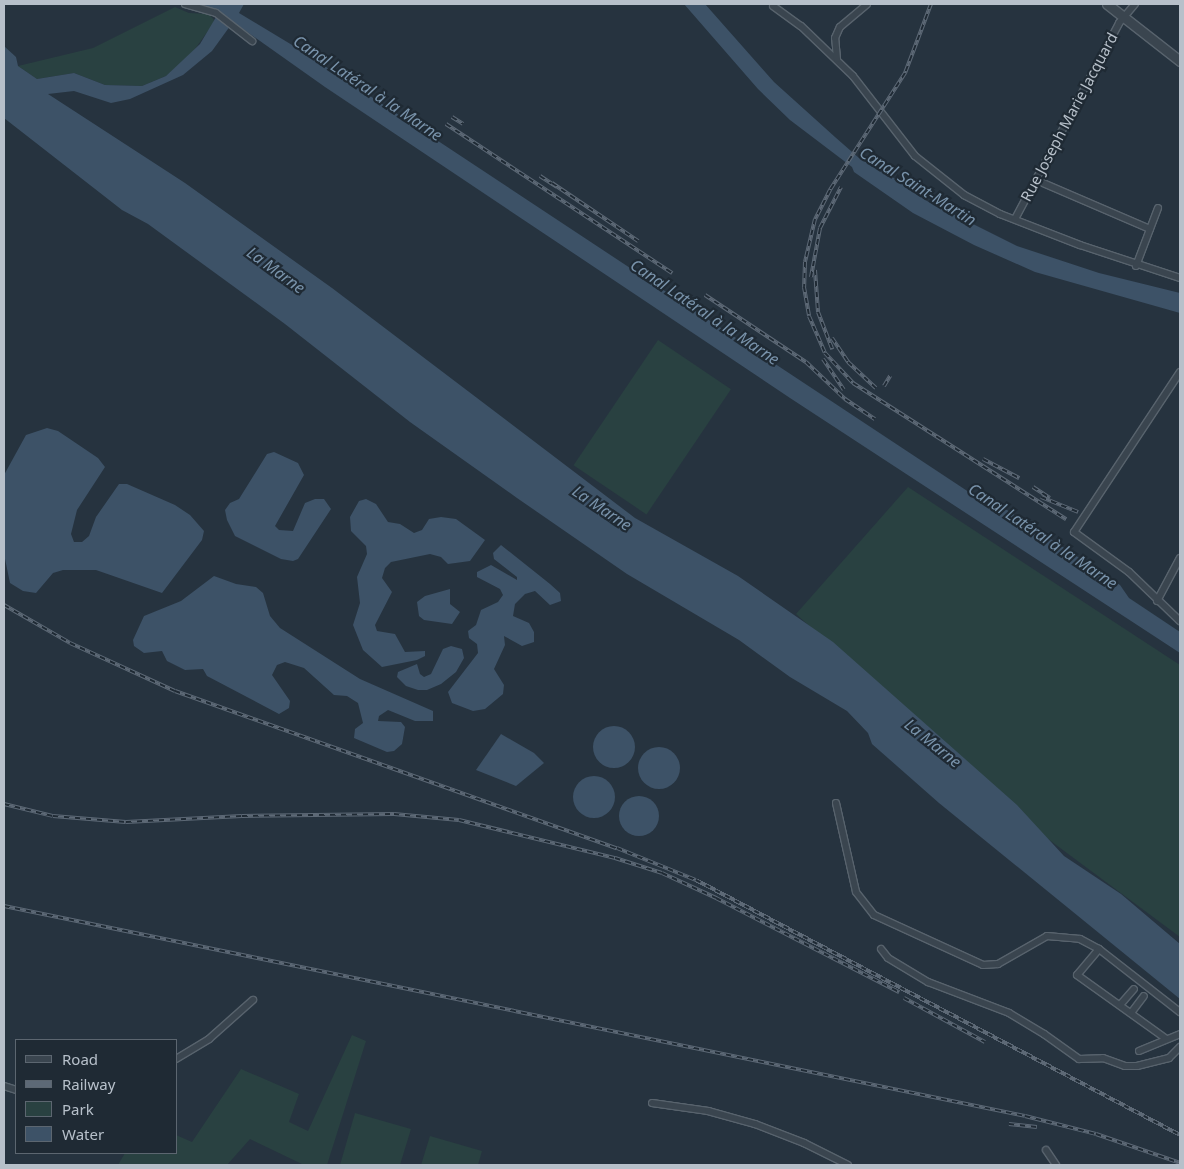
<!DOCTYPE html>
<html>
<head>
<meta charset="utf-8">
<style>
  body { margin:0 }
  #map { position:relative; width:1184px; height:1169px; overflow:hidden; background:#26333f; font-family:"Noto Sans",sans-serif }
  div>[style] { position:absolute }
  [style*='--x'] { left:calc(var(--x)*1px); top:calc(var(--y)*1px); width:calc(var(--w)*1px); rotate:calc(var(--a)*1deg) }
  .green>* { inset:0; background:#294141; transform-origin:0 0 }
  .water>* { inset:0; background:#3d5267 }
  .round { border-radius:50% }
  .roads { filter:drop-shadow(1px 0 #58636d) drop-shadow(-1px 0 #58636d) drop-shadow(0 1px #58636d) drop-shadow(0 -1px #58636d) }
  .minor>* { height:6px; margin:-3px; padding:0 3px; transform-origin:3px; border-radius:3px; background:#3a454f }
  .tertiary>* { height:9px; margin:-4.5px; padding:0 4.5px; transform-origin:4.5px; border-radius:4.5px; background:#3a454f }
  .rail>* { height:4px; margin-top:-2px; transform-origin:0; background:repeating-linear-gradient(90deg,#1f2a34 0 5.5px,#5d6976 0 11px); box-sizing:border-box; border-block:1px solid #5d6976 }
  span { translate:-50% -50%; white-space:nowrap; text-align:center; line-height:1.15; -webkit-text-stroke:4.5px #1f2a34; paint-order:stroke }
  .street-label { font-size:15px; color:#b7c0ca }
  .water-label { font-size:16px; color:#7993ab; font-style:italic }
  .frame { position:absolute; inset:0; border:5px solid #b7c0ca; pointer-events:none }
  .legend { position:absolute; left:15px; top:1039px; width:162px; height:115px; box-sizing:border-box; background:#1f2a34; border:1px solid #5c6670; margin:0; padding:6px 9px; list-style:none; font-size:15px; color:#b7c0ca }
  .legend li { display:flex; align-items:center; gap:10px; height:25px }
  .legend b { width:25px; border:1px solid #5c6670 }
</style>
</head>
<body>
<div id="map">
  <div class="green">
    <i style="clip-path:polygon(175px 7px,189px 13px,209px 14px,214px 20px,213px 24px,187px 60px,166px 76px,142px 86px,105px 85px,74px 73px,37px 79px,18px 66px,93px 48px)"></i>
    <i style="left:658px;top:340px;width:88px;height:151px;rotate:34deg"></i>
    <i style="clip-path:polygon(908px 487px,1180px 665px,1180px 937px,1040px 833px,796px 614px)"></i>
    <i style="clip-path:polygon(352px 1035px,366px 1041px,327px 1165px,304px 1165px,250px 1139px,227px 1165px,118px 1165px,125px 1153px,176px 1153px,176px 1135px,192px 1142px,241px 1069px,299px 1094px,289px 1122px,308px 1131px)"></i>
    <i style="clip-path:polygon(355px 1113px,411px 1129px,400px 1165px,340px 1165px)"></i>
    <i style="clip-path:polygon(430px 1136px,482px 1151px,478px 1165px,421px 1165px)"></i>
  </div>
  <div class="water">
    <i style="clip-path:polygon(202px 4px,244px 4px,239px 13px,302px 51px,993px 508px,1007px 510px,1120px 585px,1129px 598px,1180px 632px,1180px 653px,790px 398px,325px 87px,233px 22px,212px 51px,183px 75px,130px 99px,111px 103px,74px 91px,48px 94px,185px 183px,332px 288px,635px 518px,738px 576px,833px 642px,1017px 805px,1064px 856px,1121px 894px,1180px 944px,1180px 999px,939px 803px,872px 744px,868px 733px,847px 711px,790px 677px,739px 640px,627px 574px,517px 498px,410px 422px,285px 324px,148px 224px,122px 210px,4px 118px,4px 46px,16px 57px,18px 66px,37px 79px,74px 73px,105px 85px,142px 86px,166px 76px,200px 44px,219px 12px)"></i>
    <i style="clip-path:polygon(684px 4px,705px 4px,774px 82px,835px 137px,859px 158px,864px 157px,925px 200px,1017px 246px,1099px 273px,1180px 293px,1180px 313px,1035px 272px,974px 245px,913px 213px,854px 172px,852px 167px,790px 120px,758px 89px)"></i>
    <i style="clip-path:polygon(47px 428px,58px 431px,98px 458px,105px 467px,77px 510px,71px 534px,74px 542px,82px 542px,89px 536px,96px 517px,119px 484px,127px 484px,175px 505px,190px 515px,204px 531px,202px 540px,162px 593px,96px 570px,63px 570px,53px 573px,36px 593px,23px 591px,10px 583px,4px 554px,4px 475px,26px 435px)"></i>
    <i style="clip-path:polygon(274px 452px,298px 463px,304px 475px,275px 526px,279px 530px,293px 531px,305px 503px,315px 499px,324px 499px,331px 509px,298px 559px,293px 561px,281px 559px,235px 536px,227px 520px,225px 510px,230px 503px,239px 499px,267px 454px)"></i>
    <i style="clip-path:polygon(366px 499px,376px 504px,388px 522px,400px 524px,414px 533px,422px 530px,429px 519px,441px 517px,456px 519px,485px 540px,470px 561px,448px 564px,441px 557px,430px 554px,391px 562px,385px 568px,382px 578px,392px 592px,375px 625px,377px 631px,395px 634px,405px 652px,425px 651px,425px 656px,417px 660px,382px 667px,363px 650px,353px 625px,360px 603px,357px 577px,367px 554px,366px 546px,351px 531px,350px 517px,359px 501px)"></i>
    <i style="clip-path:polygon(501px 545px,550px 584px,560px 593px,561px 601px,550px 605px,535px 591px,525px 594px,515px 604px,513px 616px,529px 623px,534px 632px,534px 642px,522px 646px,504px 636px,505px 645px,494px 669px,504px 685px,503px 694px,485px 709px,473px 711px,452px 703px,448px 692px,478px 653px,477px 644px,469px 638px,468px 631px,476px 625px,481px 610px,498px 602px,503px 595px,500px 589px,477px 577px,477px 572px,491px 565px,517px 580px,517px 577px,494px 559px,493px 553px)"></i>
    <i style="clip-path:polygon(214px 576px,236px 584px,256px 587px,263px 593px,270px 616px,280px 628px,360px 679px,433px 711px,433px 721px,415px 721px,388px 710px,379px 716px,378px 721px,401px 722px,405px 727px,402px 744px,394px 751px,387px 752px,354px 738px,355px 729px,363px 723px,358px 703px,347px 696px,334px 695px,304px 668px,285px 662px,277px 665px,272px 675px,290px 701px,289px 708px,279px 714px,207px 676px,203px 669px,185px 670px,167px 661px,162px 651px,144px 653px,134px 646px,133px 640px,144px 616px,181px 601px)"></i>
    <i style="clip-path:polygon(450px 589px,450px 604px,460px 612px,452px 624px,424px 620px,419px 616px,417px 602px,425px 596px)"></i>
    <i style="clip-path:polygon(451px 646px,462px 649px,464px 658px,456px 672px,441px 684px,427px 690px,418px 690px,406px 686px,397px 677px,398px 672px,417px 664px,420px 674px,424px 677px,431px 674px,443px 649px)"></i>
    <i class="round" style="left:593px;top:726px;width:42px;height:42px"></i>
    <i style="clip-path:polygon(501px 734px,534px 753px,544px 763px,516px 786px,476px 770px)"></i>
    <i class="round" style="left:638px;top:747px;width:42px;height:42px"></i>
    <i class="round" style="left:573px;top:776px;width:42px;height:42px"></i>
    <i class="round" style="left:619px;top:796px;width:40px;height:40px"></i>
  </div>
  <div class="roads">
    <div class="minor">
      <i style="--x:185;--y:4;--w:32;--a:16"></i>
      <i style="--x:216;--y:13;--w:46;--a:37.9"></i>
      <i style="--x:773;--y:6;--w:34;--a:36"></i>
      <i style="--x:801;--y:26;--w:72;--a:43.9"></i>
      <i style="--x:853;--y:76;--w:101;--a:52.2"></i>
      <i style="--x:915;--y:156;--w:63;--a:38.5"></i>
      <i style="--x:964;--y:195;--w:41;--a:27.8"></i>
      <i style="--x:1000;--y:214;--w:86;--a:21.2"></i>
      <i style="--x:1080;--y:245;--w:105;--a:18.3"></i>
      <i style="--x:837;--y:59;--w:21;--a:-95"></i>
      <i style="--x:835;--y:38;--w:12;--a:-66"></i>
      <i style="--x:840;--y:27;--w:35;--a:-40"></i>
      <i style="--x:1036;--y:180;--w:124;--a:23.3"></i>
      <i style="--x:1015;--y:219;--w:222;--a:-62"></i>
      <i style="--x:1119;--y:23;--w:25;--a:-50"></i>
      <i style="--x:1136;--y:266;--w:62;--a:-69.2"></i>
      <i style="--x:1180;--y:372;--w:192;--a:123.5"></i>
      <i style="--x:1074;--y:532;--w:68;--a:36"></i>
      <i style="--x:1129;--y:572;--w:71;--a:43.9"></i>
      <i style="--x:1157;--y:601;--w:49;--a:-61.9"></i>
      <i style="--x:836;--y:803;--w:91;--a:77.3"></i>
      <i style="--x:856;--y:892;--w:29;--a:52"></i>
      <i style="--x:874;--y:915;--w:120;--a:24.6"></i>
      <i style="--x:983;--y:965;--w:15;--a:-4"></i>
      <i style="--x:998;--y:964;--w:56;--a:-29.7"></i>
      <i style="--x:1047;--y:936;--w:33;--a:5"></i>
      <i style="--x:1080;--y:939;--w:21;--a:28"></i>
      <i style="--x:1099;--y:949;--w:103;--a:37.9"></i>
      <i style="--x:881;--y:949;--w:11;--a:52"></i>
      <i style="--x:888;--y:958;--w:47;--a:31"></i>
      <i style="--x:928;--y:982;--w:87;--a:20.9"></i>
      <i style="--x:1009;--y:1013;--w:41;--a:31"></i>
      <i style="--x:1044;--y:1034;--w:43;--a:35.5"></i>
      <i style="--x:1079;--y:1059;--w:24;--a:-2"></i>
      <i style="--x:1103;--y:1058;--w:23;--a:20"></i>
      <i style="--x:1125;--y:1066;--w:12;--a:0"></i>
      <i style="--x:1137;--y:1066;--w:33;--a:-14"></i>
      <i style="--x:1169;--y:1058;--w:16;--a:-45"></i>
      <i style="--x:1099;--y:949;--w:34;--a:130"></i>
      <i style="--x:1077;--y:975;--w:108;--a:35.6"></i>
      <i style="--x:1120;--y:1005;--w:21;--a:-49"></i>
      <i style="--x:1131;--y:1013;--w:21;--a:-53"></i>
      <i style="--x:1139;--y:1051;--w:44;--a:-22.5"></i>
      <i style="--x:176;--y:1059;--w:39;--a:-31"></i>
      <i style="--x:209;--y:1039;--w:59;--a:-41.6"></i>
      <i style="--x:4;--y:1086;--w:13;--a:18"></i>
      <i style="--x:652;--y:1103;--w:57;--a:8.1"></i>
      <i style="--x:708;--y:1111;--w:49;--a:15.5"></i>
      <i style="--x:755;--y:1124;--w:53;--a:21.2"></i>
      <i style="--x:804;--y:1143;--w:49;--a:26.6"></i>
      <i style="--x:1046;--y:1150;--w:18;--a:56"></i>
    </div>
    <div class="tertiary">
      <i style="--x:1107;--y:4;--w:93;--a:38"></i>
    </div>
  </div>
  <div class="rail">
    <i style="--x:931;--y:4;--w:74;--a:110.6"></i>
    <i style="--x:905;--y:73;--w:139;--a:122.7"></i>
    <i style="--x:830;--y:190;--w:33;--a:117"></i>
    <i style="--x:815;--y:219;--w:44;--a:103.1"></i>
    <i style="--x:805;--y:262;--w:25;--a:92"></i>
    <i style="--x:804;--y:287;--w:29;--a:80"></i>
    <i style="--x:809;--y:316;--w:40;--a:66.6"></i>
    <i style="--x:825;--y:353;--w:41;--a:47"></i>
    <i style="--x:853;--y:383;--w:253;--a:32.6"></i>
    <i style="--x:452;--y:117;--w:13;--a:32"></i>
    <i style="--x:446;--y:124;--w:271;--a:33.4"></i>
    <i style="--x:540;--y:176;--w:20;--a:33"></i>
    <i style="--x:552;--y:183;--w:104;--a:34"></i>
    <i style="--x:815;--y:270;--w:42;--a:85.9"></i>
    <i style="--x:818;--y:312;--w:40;--a:69"></i>
    <i style="--x:811;--y:277;--w:50;--a:-79.6"></i>
    <i style="--x:820;--y:228;--w:46;--a:-62.9"></i>
    <i style="--x:705;--y:295;--w:121;--a:33.6"></i>
    <i style="--x:806;--y:362;--w:54;--a:43.5"></i>
    <i style="--x:845;--y:399;--w:36;--a:34"></i>
    <i style="--x:832;--y:338;--w:29;--a:56"></i>
    <i style="--x:848;--y:362;--w:38;--a:43"></i>
    <i style="--x:823;--y:359;--w:37;--a:56"></i>
    <i style="--x:884;--y:386;--w:12;--a:-59"></i>
    <i style="--x:983;--y:459;--w:41;--a:27.8"></i>
    <i style="--x:1033;--y:487;--w:20;--a:33"></i>
    <i style="--x:1041;--y:497;--w:40;--a:22"></i>
    <i style="--x:4;--y:605;--w:76;--a:29.9"></i>
    <i style="--x:70;--y:643;--w:115;--a:24.6"></i>
    <i style="--x:175;--y:691;--w:469;--a:19.6"></i>
    <i style="--x:617;--y:848;--w:85;--a:22.1"></i>
    <i style="--x:696;--y:880;--w:547;--a:27.78"></i>
    <i style="--x:4;--y:804;--w:50;--a:13.8"></i>
    <i style="--x:53;--y:816;--w:73;--a:4.7"></i>
    <i style="--x:126;--y:822;--w:116;--a:-3"></i>
    <i style="--x:242;--y:816;--w:152;--a:-0.8"></i>
    <i style="--x:394;--y:814;--w:65;--a:5.3"></i>
    <i style="--x:459;--y:820;--w:161;--a:13.7"></i>
    <i style="--x:615;--y:858;--w:49;--a:17.7"></i>
    <i style="--x:662;--y:873;--w:60;--a:24.8"></i>
    <i style="--x:716;--y:898;--w:206;--a:27.2"></i>
    <i style="--x:4;--y:906;--w:1042;--a:11.62"></i>
    <i style="--x:1025;--y:1116;--w:73;--a:14.2"></i>
    <i style="--x:1096;--y:1134;--w:89;--a:19"></i>
    <i style="--x:904;--y:998;--w:92;--a:28.5"></i>
    <i style="--x:1009;--y:1124;--w:28;--a:6"></i>
  </div>
  <div class="street-label">
    <span style="left:1069px;top:117px;rotate:-62deg">Rue Joseph Marie Jacquard</span>
  </div>
  <div class="water-label">
    <span style="left:368px;top:88px;rotate:34deg">Canal Latéral à la Marne</span>
    <span style="left:918px;top:186px;rotate:32deg">Canal Saint-Martin</span>
    <span style="left:276px;top:270px;rotate:36deg">La Marne</span>
    <span style="left:705px;top:312px;rotate:34deg">Canal Latéral à la Marne</span>
    <span style="left:602px;top:508px;rotate:34deg">La Marne</span>
    <span style="left:1043px;top:536px;rotate:34deg">Canal Latéral à la Marne</span>
    <span style="left:933px;top:743px;rotate:39deg">La Marne</span>
  </div>
  <div class="frame"></div>
  <ul class="legend">
  <li><b style="height:6px;background:#3a454f"></b>Road</li>
  <li><b style="height:6px;background:#5d6976"></b>Railway</li>
  <li><b style="height:14px;background:#294141"></b>Park</li>
  <li><b style="height:14px;background:#3d5267"></b>Water</li>
  </ul>
</div>
</body>
</html>
